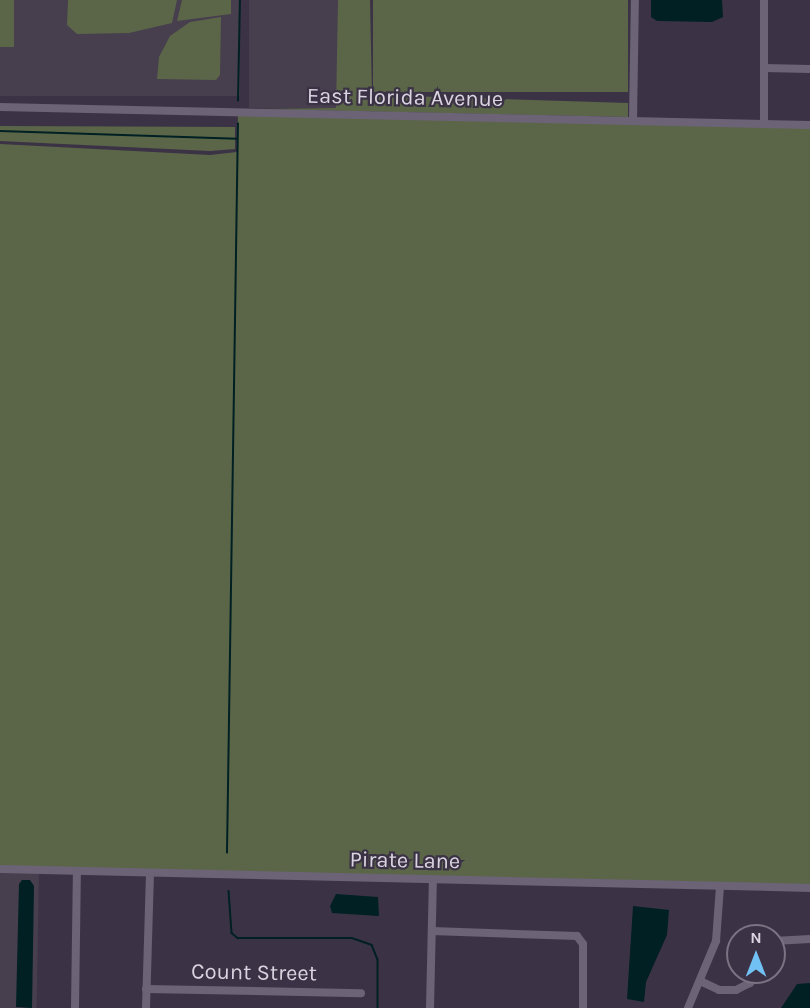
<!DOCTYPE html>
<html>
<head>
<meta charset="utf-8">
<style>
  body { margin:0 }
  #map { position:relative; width:810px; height:1008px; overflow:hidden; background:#3b3345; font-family:Karla,sans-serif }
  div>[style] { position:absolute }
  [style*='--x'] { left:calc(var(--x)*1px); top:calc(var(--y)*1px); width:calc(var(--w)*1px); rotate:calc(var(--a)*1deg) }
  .commercial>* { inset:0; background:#473e4e; transform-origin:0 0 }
  .green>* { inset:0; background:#5b6649; transform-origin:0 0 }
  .water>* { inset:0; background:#002023 }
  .stream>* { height:1.5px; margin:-0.75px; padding:0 0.75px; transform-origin:0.75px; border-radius:0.75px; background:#002023 }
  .minor>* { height:8px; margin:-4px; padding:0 4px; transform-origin:4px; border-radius:4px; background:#6c6377 }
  span { translate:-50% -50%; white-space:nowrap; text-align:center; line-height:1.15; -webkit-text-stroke:4.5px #3b3345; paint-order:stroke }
  .street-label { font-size:22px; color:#d9d4df }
  .north { position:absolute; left:726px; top:924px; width:60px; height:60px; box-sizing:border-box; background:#3b3345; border:2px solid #7a7383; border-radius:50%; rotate:0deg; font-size:16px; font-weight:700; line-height:24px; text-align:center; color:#d9d4df }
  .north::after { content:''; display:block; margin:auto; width:21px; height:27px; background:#71c1f5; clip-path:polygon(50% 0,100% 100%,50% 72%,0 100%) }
</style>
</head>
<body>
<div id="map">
  <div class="commercial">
    <i style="left:0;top:0;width:240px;height:96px"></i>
    <i style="left:249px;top:0;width:89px;height:108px"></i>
    <i style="left:0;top:872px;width:39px;height:136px;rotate:1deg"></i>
  </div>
  <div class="green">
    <i style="left:0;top:0;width:14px;height:47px"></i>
    <i style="clip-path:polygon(68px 0,177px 0,172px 23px,129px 33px,77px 34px,67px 25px)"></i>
    <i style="clip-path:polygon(182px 0,231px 0,231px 14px,177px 21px)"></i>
    <i style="clip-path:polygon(338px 0,370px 0,372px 95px,628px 103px,628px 117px,250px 109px,336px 108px)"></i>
    <i style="left:373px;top:0;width:255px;height:92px"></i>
    <i style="clip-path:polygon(221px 17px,220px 75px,216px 80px,157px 79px,159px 57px,170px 36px,190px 22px)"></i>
    <i style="clip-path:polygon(238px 112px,810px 125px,810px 888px,0 868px,0 144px,210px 155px,237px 152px)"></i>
    <i style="clip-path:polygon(0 126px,235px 127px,235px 149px,210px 151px,0 141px)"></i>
  </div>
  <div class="water">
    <i style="clip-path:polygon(651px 0,722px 0,723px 17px,712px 22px,657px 21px,651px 17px)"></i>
    <i style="clip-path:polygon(22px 880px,30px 880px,34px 886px,32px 1008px,16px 1007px,19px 884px)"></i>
    <i style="clip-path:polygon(336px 894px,378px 897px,379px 916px,332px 913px,330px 906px)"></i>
    <i style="clip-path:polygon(633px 906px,669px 910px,667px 935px,646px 982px,644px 1002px,627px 999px)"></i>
    <i style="clip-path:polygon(810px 983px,810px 1008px,781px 1008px,797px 984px)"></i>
  </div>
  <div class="stream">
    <i style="--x:238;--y:101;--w:101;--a:-88.9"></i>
    <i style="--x:0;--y:131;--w:237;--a:1.9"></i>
    <i style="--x:227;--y:853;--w:729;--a:-89.14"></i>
    <i style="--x:229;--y:891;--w:42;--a:85.9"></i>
    <i style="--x:232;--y:933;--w:8;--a:40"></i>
    <i style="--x:238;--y:938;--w:114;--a:0"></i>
    <i style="--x:352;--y:938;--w:21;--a:19"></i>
    <i style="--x:372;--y:945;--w:16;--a:68"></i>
    <i style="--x:378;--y:960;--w:48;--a:90"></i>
  </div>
  <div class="minor">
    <i style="--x:764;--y:68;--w:46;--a:1.2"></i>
    <i style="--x:0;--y:107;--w:810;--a:1.27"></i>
    <i style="--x:633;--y:121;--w:121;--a:-89.1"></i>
    <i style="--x:764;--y:123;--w:123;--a:-90"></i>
    <i style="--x:0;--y:869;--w:810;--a:1.34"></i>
    <i style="--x:432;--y:931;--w:145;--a:2"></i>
    <i style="--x:577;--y:936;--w:10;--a:53"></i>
    <i style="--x:583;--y:944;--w:64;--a:90"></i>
    <i style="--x:774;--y:941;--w:36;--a:-3"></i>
    <i style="--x:700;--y:981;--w:21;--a:25"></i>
    <i style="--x:719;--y:990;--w:17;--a:0"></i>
    <i style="--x:736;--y:990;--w:16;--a:-27"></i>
    <i style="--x:750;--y:983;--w:13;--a:-61"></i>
    <i style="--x:146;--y:989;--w:215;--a:1.1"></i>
    <i style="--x:75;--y:1008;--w:137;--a:-89.2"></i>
    <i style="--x:146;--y:1008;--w:135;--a:-88.3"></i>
    <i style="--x:430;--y:1008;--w:128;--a:-88.7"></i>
    <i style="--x:688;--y:1008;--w:73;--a:-67.3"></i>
    <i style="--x:716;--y:941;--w:55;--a:-85.8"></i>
  </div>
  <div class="street-label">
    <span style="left:405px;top:98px;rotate:1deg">East Florida Avenue</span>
    <span style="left:405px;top:861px;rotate:1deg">Pirate Lane</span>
    <span style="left:254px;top:973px;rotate:1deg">Count Street</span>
  </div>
  <div class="north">N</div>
</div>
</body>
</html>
